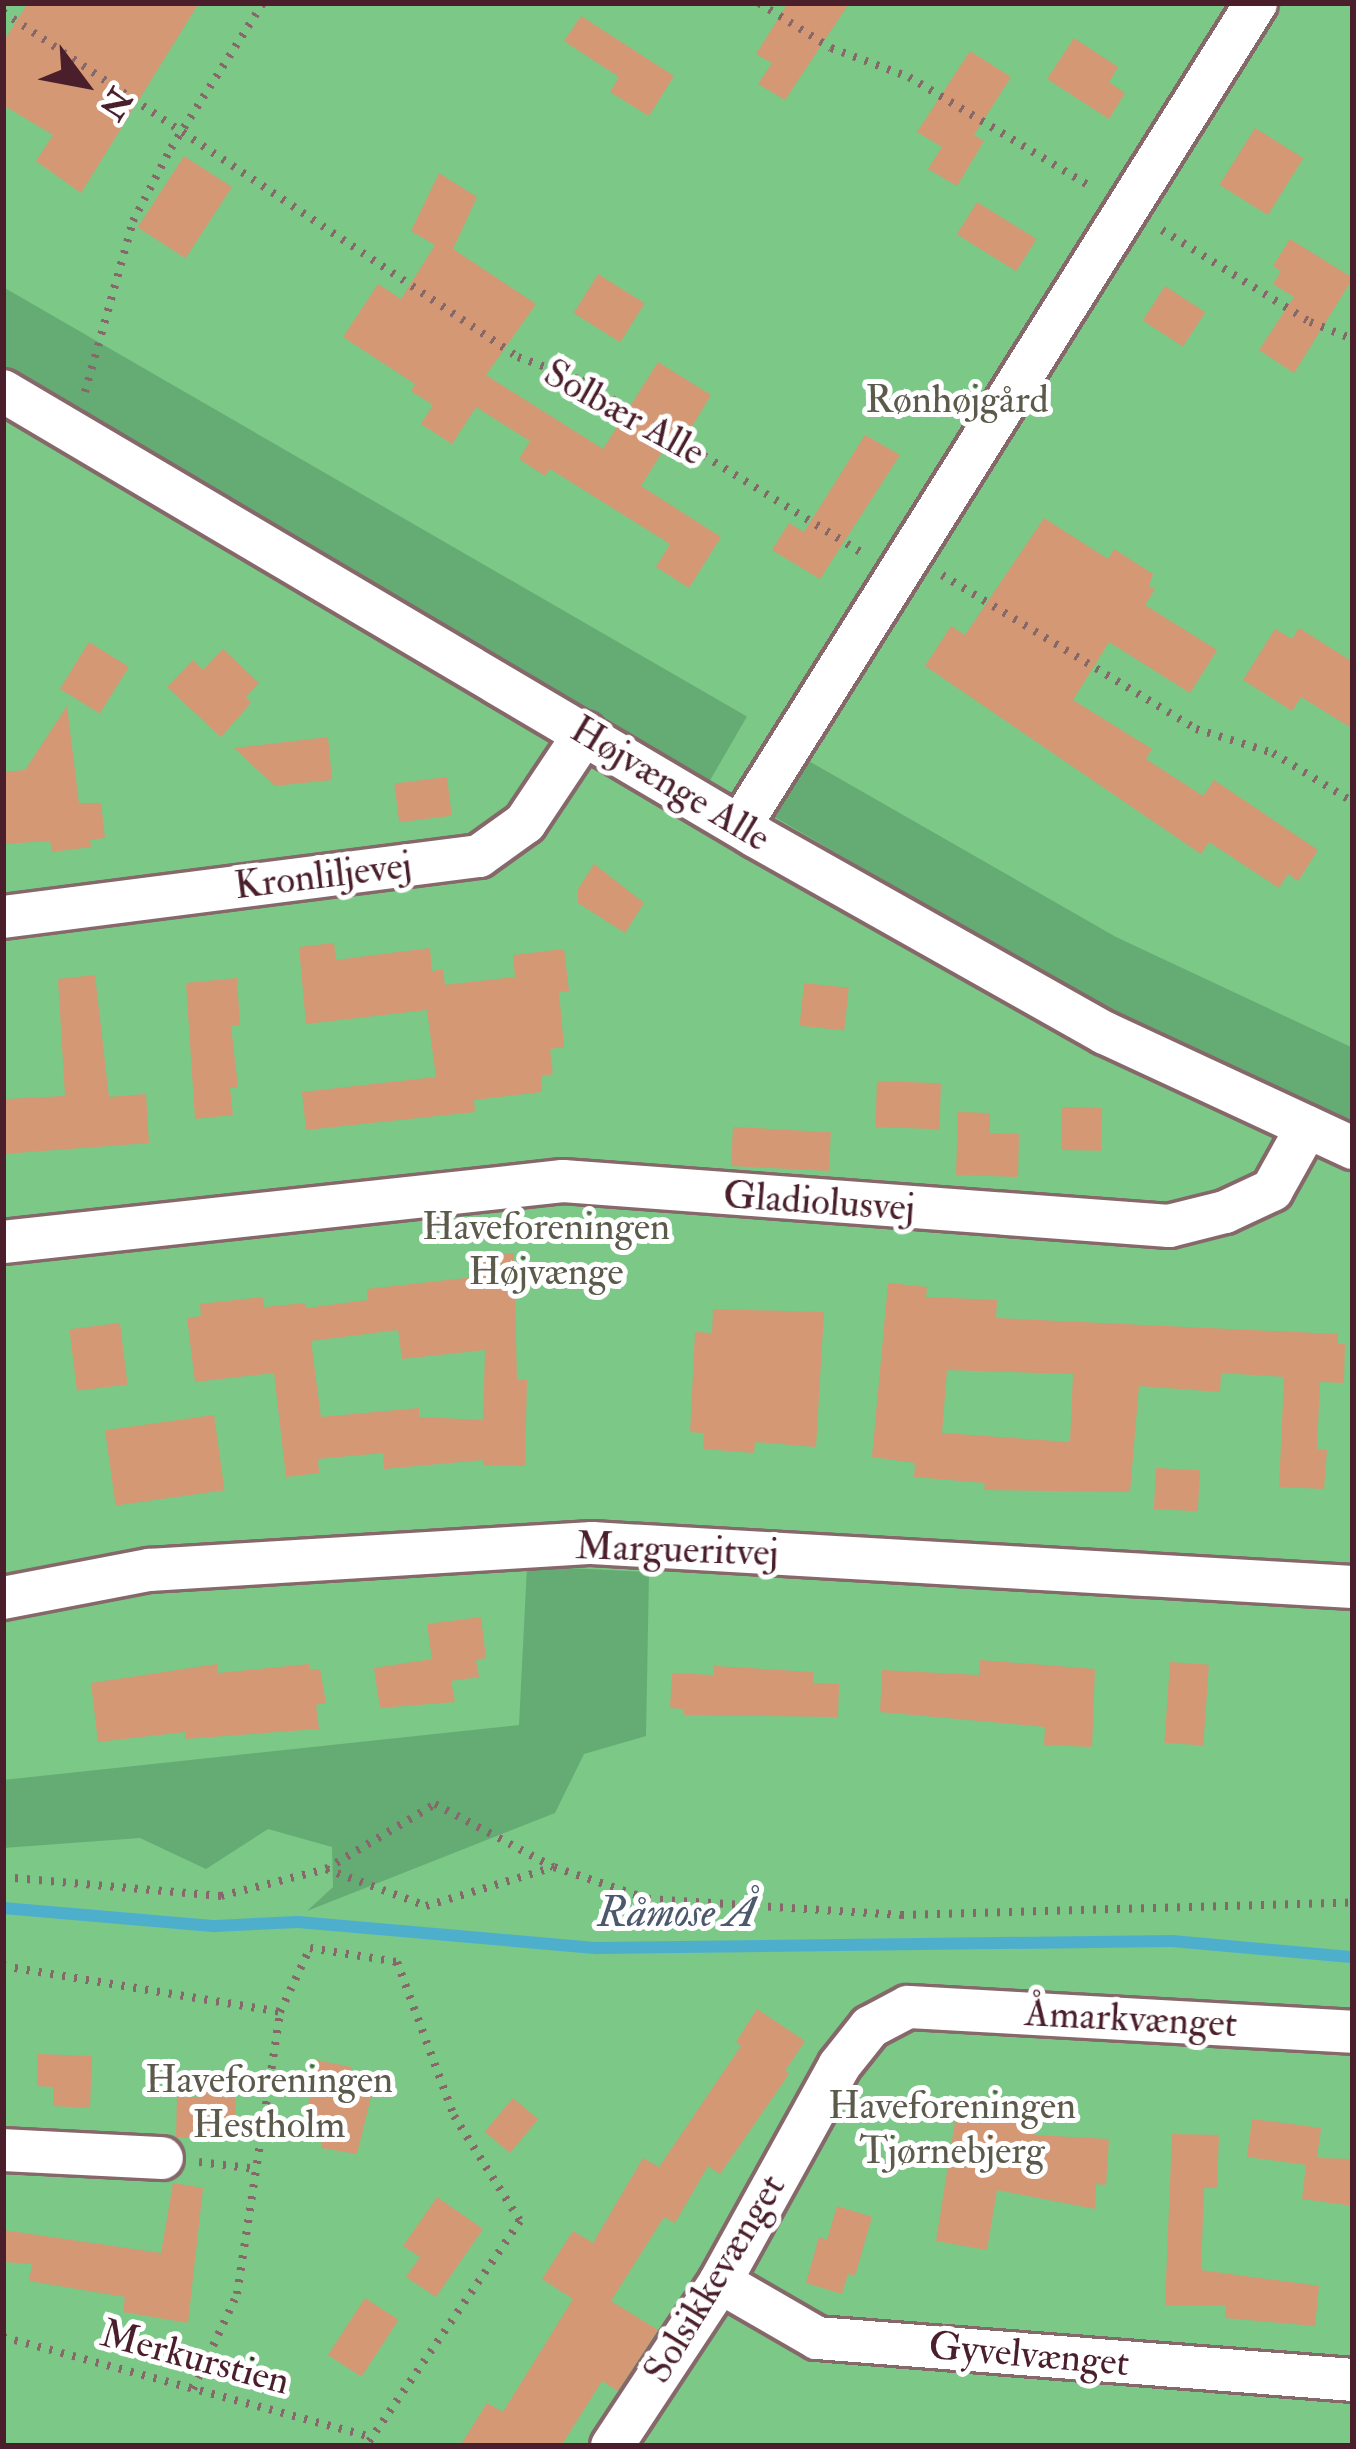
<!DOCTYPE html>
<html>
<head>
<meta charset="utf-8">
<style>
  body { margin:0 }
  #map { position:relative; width:1356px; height:2449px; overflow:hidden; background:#f6f0e0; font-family:"IM FELL Double Pica",serif }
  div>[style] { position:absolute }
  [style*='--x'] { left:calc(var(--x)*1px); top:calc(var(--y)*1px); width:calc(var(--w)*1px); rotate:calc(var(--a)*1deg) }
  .green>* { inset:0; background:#7bc887; transform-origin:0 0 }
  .forest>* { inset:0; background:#64ac74; transform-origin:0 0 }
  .stream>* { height:12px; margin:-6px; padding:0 6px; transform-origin:6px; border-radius:6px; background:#4eafcd }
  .building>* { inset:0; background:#d59875; transform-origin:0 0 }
  .path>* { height:8px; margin-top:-4px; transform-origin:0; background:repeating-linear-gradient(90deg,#86686a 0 3px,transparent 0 12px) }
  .roads { filter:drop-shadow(3px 0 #86686a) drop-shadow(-3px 0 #86686a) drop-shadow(0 3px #86686a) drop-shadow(0 -3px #86686a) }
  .minor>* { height:42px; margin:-21px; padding:0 21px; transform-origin:21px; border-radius:21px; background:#fff }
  span { translate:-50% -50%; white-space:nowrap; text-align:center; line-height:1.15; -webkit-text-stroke:10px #fff; paint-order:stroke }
  .park-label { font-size:39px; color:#5b5a4b }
  .street-label { font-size:39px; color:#4a1f2b }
  .water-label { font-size:42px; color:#4c596c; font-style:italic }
  .frame { position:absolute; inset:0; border:6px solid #4a1f2b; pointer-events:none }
  .north { position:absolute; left:24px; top:24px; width:120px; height:120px; -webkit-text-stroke:9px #fff; paint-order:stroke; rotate:122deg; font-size:33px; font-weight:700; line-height:48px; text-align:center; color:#4a1f2b }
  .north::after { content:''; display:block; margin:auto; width:42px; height:54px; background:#4a1f2b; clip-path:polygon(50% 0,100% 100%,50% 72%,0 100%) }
</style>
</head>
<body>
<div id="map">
  <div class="green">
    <i style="left:3px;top:3px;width:1350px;height:2443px"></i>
  </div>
  <div class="forest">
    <i style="left:3px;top:287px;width:859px;height:79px;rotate:30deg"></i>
    <i style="clip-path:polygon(807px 760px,1116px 937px,1353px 1048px,1353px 1125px,1115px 1015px,773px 816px)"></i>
    <i style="clip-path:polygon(527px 1566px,649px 1572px,646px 1736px,584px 1754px,555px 1813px,307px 1911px,333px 1887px,332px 1847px,268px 1829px,206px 1869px,140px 1838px,3px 1848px,3px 1780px,519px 1725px)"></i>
  </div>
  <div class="stream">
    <i style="--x:3;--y:1908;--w:213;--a:4.9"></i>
    <i style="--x:215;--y:1926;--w:83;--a:-2.8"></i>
    <i style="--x:298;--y:1922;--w:301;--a:5"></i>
    <i style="--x:598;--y:1948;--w:574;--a:-0.7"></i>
    <i style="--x:1172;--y:1941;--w:182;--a:5.1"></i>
  </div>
  <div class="building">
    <i style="clip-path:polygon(28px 3px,199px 3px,81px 193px,36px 161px,53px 135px,3px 105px,3px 42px)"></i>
    <i style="clip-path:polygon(788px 3px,848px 5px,785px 100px,758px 84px,772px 63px,756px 54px)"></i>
    <i style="clip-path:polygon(581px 16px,674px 76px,649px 116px,610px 92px,619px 77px,564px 41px)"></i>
    <i style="clip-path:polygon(1074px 38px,1118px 67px,1109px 82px,1125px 93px,1109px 119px,1047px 79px)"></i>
    <i style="clip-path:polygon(970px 51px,1011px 77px,974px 135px,984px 141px,957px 186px,928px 169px,942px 147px,917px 132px)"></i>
    <i style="left:1255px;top:128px;width:57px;height:67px;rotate:32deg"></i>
    <i style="left:184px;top:156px;width:57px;height:85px;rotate:33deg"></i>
    <i style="clip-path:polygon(439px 173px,477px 197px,453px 249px,536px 304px,486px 375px,603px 449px,658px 362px,711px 395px,691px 428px,681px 422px,641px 486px,721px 537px,689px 588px,656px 567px,670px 544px,550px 469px,545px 476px,519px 459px,530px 441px,476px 407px,452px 444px,421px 424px,433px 405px,411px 391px,415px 384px,343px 337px,378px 284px,401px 299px,435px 245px,411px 231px)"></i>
    <i style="left:977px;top:202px;width:70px;height:38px;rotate:32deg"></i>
    <i style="clip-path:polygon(1290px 239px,1353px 278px,1294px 373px,1259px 350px,1294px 297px,1273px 284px,1281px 271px,1273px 266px)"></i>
    <i style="left:598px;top:274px;width:55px;height:46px;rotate:32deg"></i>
    <i style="left:1165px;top:286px;width:48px;height:41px;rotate:33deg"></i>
    <i style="clip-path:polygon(865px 435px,900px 455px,820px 579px,772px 550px,789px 523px,804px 532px)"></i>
    <i style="clip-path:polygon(1044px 518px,1108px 559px,1114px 549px,1153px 574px,1149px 586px,1155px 589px,1145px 605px,1217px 650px,1190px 693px,1109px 642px,1073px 700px,1152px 749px,1146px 759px,1203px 796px,1214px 780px,1318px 850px,1298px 881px,1288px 874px,1279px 888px,1209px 842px,1201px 854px,925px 666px,951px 626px,965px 635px)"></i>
    <i style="clip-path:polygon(1299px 628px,1353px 662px,1353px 729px,1301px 697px,1292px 711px,1243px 680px,1275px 629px,1292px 639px)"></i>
    <i style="left:89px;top:642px;width:47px;height:55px;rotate:32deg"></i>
    <i style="clip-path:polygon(223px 649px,259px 683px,246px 697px,251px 703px,221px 737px,167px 687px,193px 660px,203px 670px)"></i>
    <i style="clip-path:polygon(67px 706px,79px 803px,101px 803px,105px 838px,90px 840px,91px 847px,52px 852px,50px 841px,3px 844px,3px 772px,25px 770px)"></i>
    <i style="clip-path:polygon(328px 737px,332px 780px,275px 786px,234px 748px)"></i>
    <i style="left:447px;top:777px;width:39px;height:53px;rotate:83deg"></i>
    <i style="clip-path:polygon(594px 864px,644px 903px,625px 933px,578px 903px,578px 889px)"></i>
    <i style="clip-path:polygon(334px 943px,336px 960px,430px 948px,432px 971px,443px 969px,445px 985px,515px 977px,513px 955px,564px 949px,569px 991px,559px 992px,564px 1047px,550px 1049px,553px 1074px,541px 1076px,542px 1092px,474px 1100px,475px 1112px,306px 1130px,302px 1092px,436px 1077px,427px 1010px,306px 1024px,299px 947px)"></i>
    <i style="clip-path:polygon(95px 975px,109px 1097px,146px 1094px,149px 1143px,3px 1154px,6px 1099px,65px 1096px,58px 979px)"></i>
    <i style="clip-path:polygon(237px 978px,240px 1025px,231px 1026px,238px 1087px,230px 1088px,233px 1115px,195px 1119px,186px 983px)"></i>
    <i style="left:804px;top:983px;width:45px;height:43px;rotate:6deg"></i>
    <i style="left:877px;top:1081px;width:64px;height:46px;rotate:2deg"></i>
    <i style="left:1062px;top:1107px;width:40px;height:43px;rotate:1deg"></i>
    <i style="clip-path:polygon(958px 1112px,990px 1113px,990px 1133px,1019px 1134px,1018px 1177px,956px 1175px)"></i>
    <i style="left:733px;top:1127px;width:98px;height:39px;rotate:3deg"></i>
    <i style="clip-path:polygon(evenodd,514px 1253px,517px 1380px,527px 1380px,525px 1466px,483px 1465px,483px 1460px,384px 1469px,383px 1453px,318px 1459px,319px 1473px,286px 1477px,274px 1373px,195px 1382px,187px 1318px,201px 1316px,200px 1304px,263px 1297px,264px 1307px,306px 1303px,306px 1308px,368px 1300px,367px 1289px,475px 1277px,474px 1254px,514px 1253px,398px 1330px,402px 1359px,485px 1350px,483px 1420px,419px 1417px,419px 1408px,321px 1417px,311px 1341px,398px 1330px)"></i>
    <i style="clip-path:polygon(evenodd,888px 1283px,927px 1287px,926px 1297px,997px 1300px,996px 1318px,1338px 1334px,1338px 1344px,1345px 1344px,1344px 1383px,1320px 1382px,1317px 1449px,1327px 1450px,1324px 1489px,1279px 1487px,1284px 1377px,1221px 1373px,1220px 1392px,1139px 1386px,1130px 1492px,984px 1490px,985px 1483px,914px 1477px,915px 1463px,872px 1457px,888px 1283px,947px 1370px,1073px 1374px,1070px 1442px,942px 1433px,947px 1370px)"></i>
    <i style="clip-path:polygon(713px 1309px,824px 1312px,816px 1447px,755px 1442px,754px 1453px,703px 1449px,704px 1433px,690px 1432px,695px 1332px,712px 1333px)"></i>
    <i style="left:120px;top:1323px;width:62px;height:51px;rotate:83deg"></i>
    <i style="left:214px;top:1415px;width:76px;height:110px;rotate:82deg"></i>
    <i style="left:1156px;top:1468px;width:44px;height:41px;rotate:3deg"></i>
    <i style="clip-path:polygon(481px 1617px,486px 1658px,476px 1660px,479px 1677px,451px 1681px,455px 1702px,380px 1708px,374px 1668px,432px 1659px,427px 1624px)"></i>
    <i style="clip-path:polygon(980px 1660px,1095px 1669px,1092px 1747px,1044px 1745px,1045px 1727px,880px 1712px,882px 1670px,979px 1675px)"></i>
    <i style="left:1170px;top:1662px;width:39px;height:81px;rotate:4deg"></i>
    <i style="clip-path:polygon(217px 1664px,218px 1673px,309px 1664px,309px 1670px,320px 1669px,326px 1703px,316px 1705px,319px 1729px,185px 1739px,185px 1732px,98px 1742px,91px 1683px)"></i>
    <i style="clip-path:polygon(714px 1666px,814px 1672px,813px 1683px,839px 1684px,838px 1717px,684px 1715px,684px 1709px,670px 1708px,672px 1673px,713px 1675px)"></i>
    <i style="clip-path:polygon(757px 2009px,805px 2041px,785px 2071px,789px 2074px,720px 2174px,708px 2166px,675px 2223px,664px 2217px,611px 2301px,658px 2330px,618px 2391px,602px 2381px,561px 2446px,460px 2446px,487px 2403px,503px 2412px,573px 2299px,542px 2279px,573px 2231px,593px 2243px,643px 2158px,659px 2167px,741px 2046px,736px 2042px)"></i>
    <i style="clip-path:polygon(38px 2054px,92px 2056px,90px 2108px,53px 2106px,53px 2087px,37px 2086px)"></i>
    <i style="clip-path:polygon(316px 2060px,352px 2067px,349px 2080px,374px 2085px,357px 2154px,321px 2148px,325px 2119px,306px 2116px)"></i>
    <i style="clip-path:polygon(198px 2091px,236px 2092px,235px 2140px,176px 2137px,177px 2096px,197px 2097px)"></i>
    <i style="left:513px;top:2098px;width:33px;height:44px;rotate:40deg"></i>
    <i style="clip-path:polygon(958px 2103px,1038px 2117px,1035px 2135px,1109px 2139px,1106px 2185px,1096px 2184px,1095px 2209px,997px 2190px,987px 2250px,936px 2241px)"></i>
    <i style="clip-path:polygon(1252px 2119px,1321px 2128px,1317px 2158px,1353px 2159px,1353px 2206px,1302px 2199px,1306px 2165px,1247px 2157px)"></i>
    <i style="clip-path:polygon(1172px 2134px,1219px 2135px,1217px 2188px,1204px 2188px,1201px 2270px,1319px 2286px,1315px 2326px,1225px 2318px,1226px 2306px,1165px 2305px)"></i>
    <i style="clip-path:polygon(173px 2183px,203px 2188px,188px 2323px,123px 2312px,125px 2297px,29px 2281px,32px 2264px,3px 2262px,3px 2230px,161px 2253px)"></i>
    <i style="clip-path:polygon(437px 2197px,483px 2229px,436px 2297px,406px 2277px,420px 2257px,403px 2246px)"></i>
    <i style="clip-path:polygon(837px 2206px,872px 2217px,855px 2276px,848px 2274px,842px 2294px,806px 2283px,819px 2237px,827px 2240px)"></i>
    <i style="left:365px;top:2298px;width:40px;height:68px;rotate:33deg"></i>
  </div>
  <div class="path">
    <i style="--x:759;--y:3;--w:85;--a:32"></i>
    <i style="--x:831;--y:48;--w:83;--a:20.4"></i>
    <i style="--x:909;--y:77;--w:215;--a:31.1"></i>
    <i style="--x:3;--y:12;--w:620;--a:33.82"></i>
    <i style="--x:518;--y:357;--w:67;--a:20.1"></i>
    <i style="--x:581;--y:380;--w:334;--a:31.6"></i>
    <i style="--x:1162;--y:230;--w:174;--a:31.9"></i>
    <i style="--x:1310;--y:322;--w:46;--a:21.6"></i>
    <i style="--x:85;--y:392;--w:178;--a:-74.3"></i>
    <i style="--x:133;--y:221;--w:82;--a:-62.5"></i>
    <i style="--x:171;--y:148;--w:172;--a:-57.6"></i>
    <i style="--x:942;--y:575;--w:297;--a:31.2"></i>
    <i style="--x:1196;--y:729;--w:81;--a:17.3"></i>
    <i style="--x:1273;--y:753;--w:94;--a:31.5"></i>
    <i style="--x:326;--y:1869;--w:127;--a:-30.8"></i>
    <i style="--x:435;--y:1804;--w:134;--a:28.1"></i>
    <i style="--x:3;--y:1877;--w:219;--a:5"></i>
    <i style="--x:221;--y:1896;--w:108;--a:-14.4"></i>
    <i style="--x:326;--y:1869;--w:107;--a:20.3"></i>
    <i style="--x:426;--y:1906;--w:134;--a:-16.9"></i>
    <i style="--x:554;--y:1867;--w:99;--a:18.8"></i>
    <i style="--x:648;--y:1899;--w:254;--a:3.6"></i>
    <i style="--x:901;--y:1915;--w:452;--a:-1.6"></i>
    <i style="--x:3;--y:1966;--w:281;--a:9.4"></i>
    <i style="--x:280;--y:2012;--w:71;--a:-64.9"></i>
    <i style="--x:310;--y:1948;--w:88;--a:9.1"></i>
    <i style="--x:397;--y:1962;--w:164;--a:69.7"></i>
    <i style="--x:454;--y:2116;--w:124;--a:57.8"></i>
    <i style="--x:520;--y:2221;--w:273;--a:124.4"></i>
    <i style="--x:199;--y:2162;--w:58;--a:6.9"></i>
    <i style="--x:3;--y:2337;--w:381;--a:15.2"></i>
    <i style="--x:193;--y:2389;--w:105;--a:-65.1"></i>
    <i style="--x:237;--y:2294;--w:285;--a:-81.3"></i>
  </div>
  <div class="roads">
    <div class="minor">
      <i style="--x:3;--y:391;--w:876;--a:30.6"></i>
      <i style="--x:757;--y:837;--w:399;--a:29.4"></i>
      <i style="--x:1105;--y:1033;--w:273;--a:24.9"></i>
      <i style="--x:740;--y:826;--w:971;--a:-57.91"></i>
      <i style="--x:3;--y:917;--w:480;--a:-7.3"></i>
      <i style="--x:479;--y:856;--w:57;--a:-35.7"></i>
      <i style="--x:525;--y:823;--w:108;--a:-56.3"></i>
      <i style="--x:3;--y:1242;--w:563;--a:-6.22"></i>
      <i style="--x:563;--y:1181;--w:608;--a:4.25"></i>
      <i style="--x:1169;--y:1226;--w:58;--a:-14"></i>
      <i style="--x:1225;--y:1212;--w:52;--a:-25.1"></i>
      <i style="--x:1272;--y:1190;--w:72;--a:-60.9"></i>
      <i style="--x:3;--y:1598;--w:149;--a:-10.9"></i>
      <i style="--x:149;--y:1570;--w:444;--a:-3.5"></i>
      <i style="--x:592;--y:1543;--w:762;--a:3.31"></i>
      <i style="--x:3;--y:2150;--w:159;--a:2.9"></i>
      <i style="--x:720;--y:2282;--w:112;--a:30"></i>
      <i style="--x:817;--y:2338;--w:538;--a:4.48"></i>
      <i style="--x:612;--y:2446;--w:196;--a:-56.6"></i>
      <i style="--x:720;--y:2282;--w:247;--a:-61.1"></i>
      <i style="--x:839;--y:2066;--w:50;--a:-51.5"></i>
      <i style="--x:870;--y:2027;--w:43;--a:-27.8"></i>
      <i style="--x:908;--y:2007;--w:446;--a:3.2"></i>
    </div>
  </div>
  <div class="park-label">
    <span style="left:957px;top:400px">Rønhøjgård</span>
    <span style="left:546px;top:1250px">Haveforeningen<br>Højvænge</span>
    <span style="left:269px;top:2103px">Haveforeningen<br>Hestholm</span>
    <span style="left:952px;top:2129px">Haveforeningen<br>Tjørnebjerg</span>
  </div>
  <div class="street-label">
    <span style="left:624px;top:413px;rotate:29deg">Solbær Alle</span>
    <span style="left:670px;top:784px;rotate:31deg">Højvænge Alle</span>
    <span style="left:323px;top:876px;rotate:-7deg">Kronliljevej</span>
    <span style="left:819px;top:1202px;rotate:4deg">Gladiolusvej</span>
    <span style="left:677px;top:1550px;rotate:2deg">Margueritvej</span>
    <span style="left:1131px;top:2019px;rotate:3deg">Åmarkvænget</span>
    <span style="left:715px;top:2279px;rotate:-59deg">Solsikkevænget</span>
    <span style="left:1029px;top:2355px;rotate:5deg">Gyvelvænget</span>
    <span style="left:195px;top:2358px;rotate:15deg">Merkurstien</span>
  </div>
  <div class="water-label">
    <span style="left:677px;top:1913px">Råmose Å</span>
  </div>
  <div class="frame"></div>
  <div class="north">N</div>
</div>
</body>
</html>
